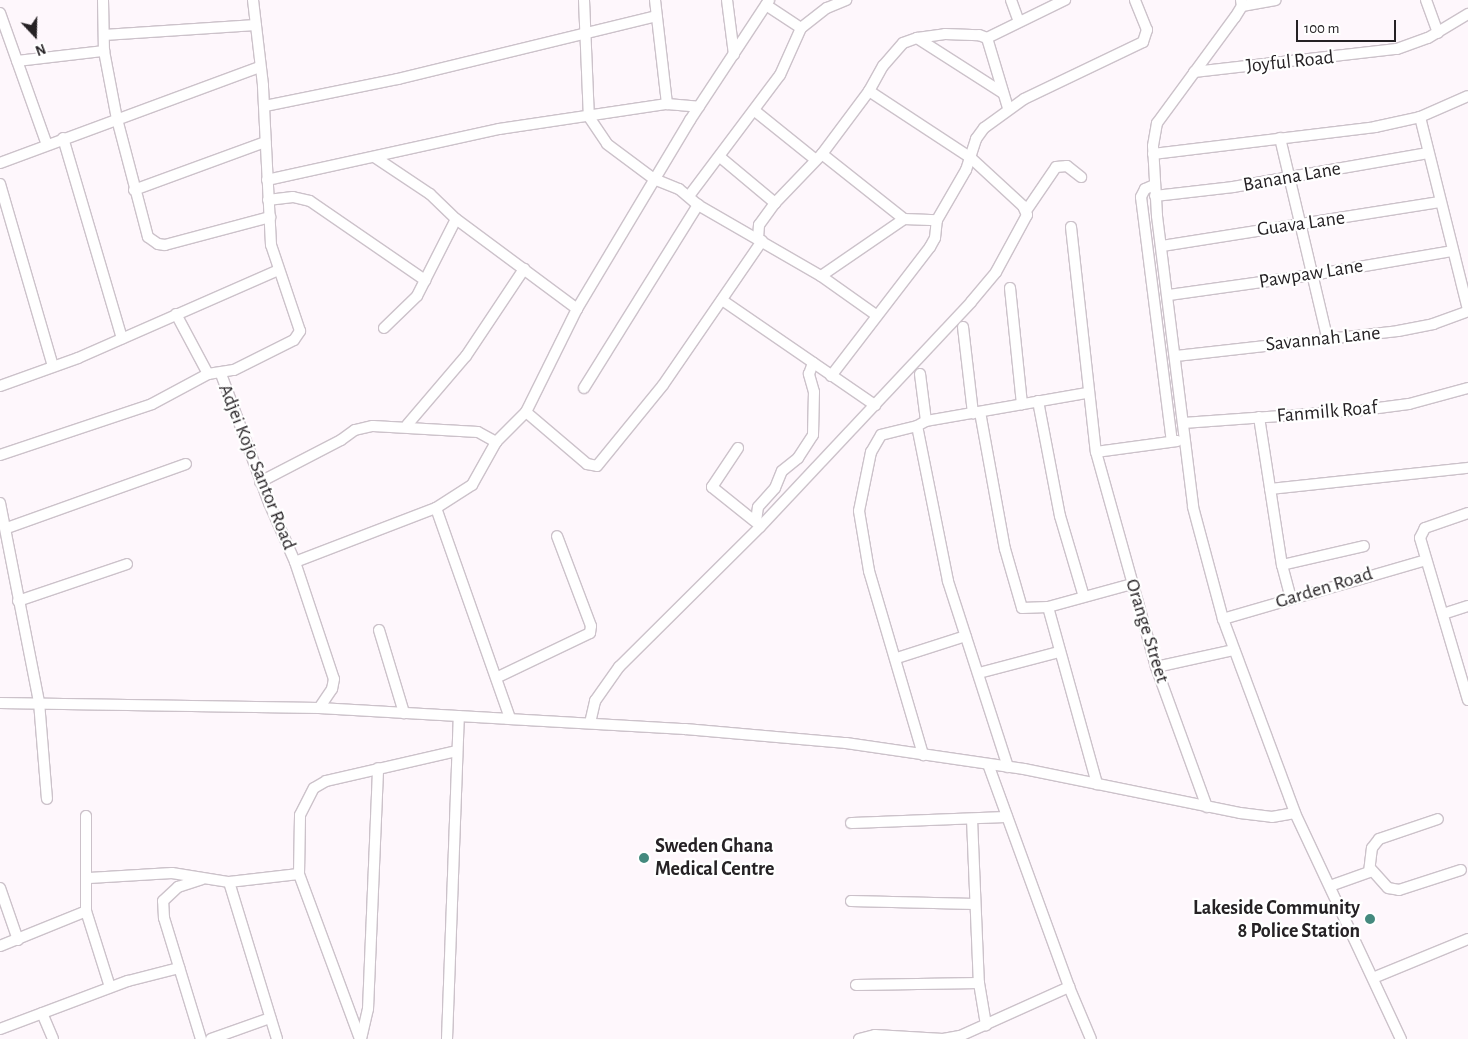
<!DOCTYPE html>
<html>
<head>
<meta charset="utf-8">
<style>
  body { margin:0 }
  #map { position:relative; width:1468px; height:1039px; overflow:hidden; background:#fef7fc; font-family:"Alegreya Sans",sans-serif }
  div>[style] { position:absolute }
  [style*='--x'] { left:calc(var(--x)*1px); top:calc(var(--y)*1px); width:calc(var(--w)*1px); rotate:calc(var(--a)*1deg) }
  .roads { filter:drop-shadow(1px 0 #ccc2ca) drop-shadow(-1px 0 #ccc2ca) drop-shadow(0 1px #ccc2ca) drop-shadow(0 -1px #ccc2ca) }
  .minor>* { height:10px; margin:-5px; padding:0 5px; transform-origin:5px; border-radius:5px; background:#fff }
  .dots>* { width:14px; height:14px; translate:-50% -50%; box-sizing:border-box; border:2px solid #fff; border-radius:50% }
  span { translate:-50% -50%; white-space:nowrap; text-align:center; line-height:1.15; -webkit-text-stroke:4.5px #fff; paint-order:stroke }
  .street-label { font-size:20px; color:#262225 }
  .poi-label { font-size:20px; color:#262225; font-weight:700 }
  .left { translate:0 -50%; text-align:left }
  .right { translate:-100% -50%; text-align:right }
  .north { position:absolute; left:10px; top:10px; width:50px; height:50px; -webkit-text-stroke:4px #fff; paint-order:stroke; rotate:159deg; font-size:14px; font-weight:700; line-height:20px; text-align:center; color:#262225 }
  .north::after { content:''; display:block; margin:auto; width:18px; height:22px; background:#262225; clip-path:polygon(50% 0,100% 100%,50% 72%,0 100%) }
  .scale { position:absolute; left:1296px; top:20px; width:100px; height:22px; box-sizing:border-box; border:2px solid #262225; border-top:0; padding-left:6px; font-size:15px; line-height:18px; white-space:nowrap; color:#262225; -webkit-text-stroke:4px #fff; paint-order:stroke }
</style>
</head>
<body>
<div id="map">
  <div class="roads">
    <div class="minor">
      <i style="--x:103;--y:0;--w:51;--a:88.9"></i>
      <i style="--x:104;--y:51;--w:69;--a:79.2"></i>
      <i style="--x:117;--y:119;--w:122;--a:75.3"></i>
      <i style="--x:148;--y:237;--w:12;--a:35"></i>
      <i style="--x:158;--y:244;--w:7;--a:8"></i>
      <i style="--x:165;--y:245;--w:109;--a:-14.9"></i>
      <i style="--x:584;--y:0;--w:117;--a:87.6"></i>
      <i style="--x:589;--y:117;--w:32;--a:56"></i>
      <i style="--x:607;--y:144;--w:59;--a:36.7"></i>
      <i style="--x:654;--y:179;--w:27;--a:22"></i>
      <i style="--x:679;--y:189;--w:25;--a:40"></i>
      <i style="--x:698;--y:205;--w:142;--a:30"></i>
      <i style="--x:821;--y:276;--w:67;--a:35.3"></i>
      <i style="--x:655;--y:0;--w:105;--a:83.4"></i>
      <i style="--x:727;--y:0;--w:55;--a:82.7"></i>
      <i style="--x:1011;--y:0;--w:23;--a:70"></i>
      <i style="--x:1241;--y:0;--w:6;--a:81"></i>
      <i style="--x:1242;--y:6;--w:13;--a:122"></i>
      <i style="--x:1235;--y:17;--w:132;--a:126.3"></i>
      <i style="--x:1157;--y:123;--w:23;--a:100"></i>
      <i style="--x:1153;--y:146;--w:70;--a:86.7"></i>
      <i style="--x:1157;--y:216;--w:293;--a:82.9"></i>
      <i style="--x:1193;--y:507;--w:116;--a:75"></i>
      <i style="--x:1223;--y:619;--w:207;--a:69.6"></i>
      <i style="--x:1295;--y:813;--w:250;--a:64.9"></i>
      <i style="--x:1426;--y:0;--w:35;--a:70"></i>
      <i style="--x:766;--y:5;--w:42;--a:33.3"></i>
      <i style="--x:1242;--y:6;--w:34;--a:-10"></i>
      <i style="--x:0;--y:13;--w:140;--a:70.4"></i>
      <i style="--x:104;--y:35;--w:152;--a:-3.8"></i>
      <i style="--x:917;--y:38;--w:102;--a:32.6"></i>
      <i style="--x:987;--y:38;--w:87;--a:-26"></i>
      <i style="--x:17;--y:61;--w:88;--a:-6.6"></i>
      <i style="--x:1194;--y:72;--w:204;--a:-6.5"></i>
      <i style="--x:1397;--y:49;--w:33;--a:-20"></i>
      <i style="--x:1428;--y:38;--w:47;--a:-31"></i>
      <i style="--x:265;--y:106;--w:136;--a:-11.5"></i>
      <i style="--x:398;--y:79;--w:266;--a:-13.7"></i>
      <i style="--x:755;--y:111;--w:78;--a:38.8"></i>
      <i style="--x:1420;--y:117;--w:198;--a:76"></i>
      <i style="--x:63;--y:138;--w:209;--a:73.6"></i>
      <i style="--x:1280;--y:138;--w:204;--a:76.7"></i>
      <i style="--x:822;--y:154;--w:105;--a:38.4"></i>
      <i style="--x:904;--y:219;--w:33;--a:2"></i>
      <i style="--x:1153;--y:154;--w:224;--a:-6.9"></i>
      <i style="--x:1375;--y:127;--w:46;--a:-12.5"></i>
      <i style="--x:1420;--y:117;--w:52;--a:-23.6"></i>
      <i style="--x:720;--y:157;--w:72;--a:39.9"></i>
      <i style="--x:376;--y:158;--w:65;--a:33.7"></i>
      <i style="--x:430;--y:194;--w:36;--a:44"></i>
      <i style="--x:456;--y:219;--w:151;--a:36.6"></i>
      <i style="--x:0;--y:163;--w:276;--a:-20.3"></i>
      <i style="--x:267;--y:180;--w:238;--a:-12.4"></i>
      <i style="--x:499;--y:129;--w:170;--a:-8.5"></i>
      <i style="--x:667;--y:104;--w:32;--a:5"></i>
      <i style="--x:0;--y:184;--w:190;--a:73.8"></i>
      <i style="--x:1154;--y:185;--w:10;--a:156"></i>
      <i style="--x:1145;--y:189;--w:9;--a:117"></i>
      <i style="--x:1141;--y:197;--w:246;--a:82.8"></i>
      <i style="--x:134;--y:190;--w:140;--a:-20.1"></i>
      <i style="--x:689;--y:196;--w:151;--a:-53.1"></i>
      <i style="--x:780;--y:75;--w:51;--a:-65.9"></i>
      <i style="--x:801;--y:28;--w:33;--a:-38"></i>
      <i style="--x:827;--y:8;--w:21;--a:-23"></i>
      <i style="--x:1155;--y:196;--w:79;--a:-6.6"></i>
      <i style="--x:1233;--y:187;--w:198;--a:-9.9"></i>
      <i style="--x:268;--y:200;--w:25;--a:-7"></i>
      <i style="--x:293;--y:197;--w:17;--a:13"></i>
      <i style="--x:310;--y:201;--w:140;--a:34.5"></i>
      <i style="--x:1026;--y:211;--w:53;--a:-55.7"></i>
      <i style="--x:1056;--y:167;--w:11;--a:-5"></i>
      <i style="--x:1067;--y:166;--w:18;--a:38"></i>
      <i style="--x:1071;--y:227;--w:226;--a:83.7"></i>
      <i style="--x:1096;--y:452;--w:223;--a:74.4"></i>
      <i style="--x:1156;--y:667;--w:149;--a:70"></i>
      <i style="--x:758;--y:239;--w:14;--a:-86"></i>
      <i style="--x:759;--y:225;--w:27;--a:-54"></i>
      <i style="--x:775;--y:203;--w:68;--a:-46.2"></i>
      <i style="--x:822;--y:154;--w:79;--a:-53.3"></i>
      <i style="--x:869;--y:91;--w:29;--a:-61"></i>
      <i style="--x:883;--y:66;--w:30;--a:-49"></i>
      <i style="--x:903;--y:43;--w:15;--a:-20"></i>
      <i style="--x:917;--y:38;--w:28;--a:-8"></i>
      <i style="--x:945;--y:34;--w:34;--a:2"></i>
      <i style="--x:979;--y:35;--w:9;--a:21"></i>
      <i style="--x:987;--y:38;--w:73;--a:73.3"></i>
      <i style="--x:1162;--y:246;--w:281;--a:-9"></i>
      <i style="--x:821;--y:276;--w:101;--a:-34.5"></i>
      <i style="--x:1010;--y:288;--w:117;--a:84.1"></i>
      <i style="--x:1169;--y:295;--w:144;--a:-8"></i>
      <i style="--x:1312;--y:275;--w:143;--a:-9.7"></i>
      <i style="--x:722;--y:300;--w:186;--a:34.5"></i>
      <i style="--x:176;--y:314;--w:68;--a:61.9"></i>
      <i style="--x:963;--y:327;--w:87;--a:83.4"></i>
      <i style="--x:384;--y:328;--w:46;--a:-44.1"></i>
      <i style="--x:417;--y:296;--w:86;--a:-63.1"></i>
      <i style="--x:1176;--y:356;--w:223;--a:-6.4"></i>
      <i style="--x:1398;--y:331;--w:36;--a:-11"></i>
      <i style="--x:1433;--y:324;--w:37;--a:-20"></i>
      <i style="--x:221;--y:374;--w:138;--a:69.6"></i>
      <i style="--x:269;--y:503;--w:64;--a:66.2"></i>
      <i style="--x:295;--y:562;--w:123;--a:71.6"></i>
      <i style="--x:334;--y:679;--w:10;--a:101"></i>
      <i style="--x:332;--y:689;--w:23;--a:124"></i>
      <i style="--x:920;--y:374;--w:47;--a:82.7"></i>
      <i style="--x:831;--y:376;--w:163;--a:-52.5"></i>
      <i style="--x:930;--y:247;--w:10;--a:-61"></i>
      <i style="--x:935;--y:238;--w:18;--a:-84"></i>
      <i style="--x:937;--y:220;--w:58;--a:-59.9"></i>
      <i style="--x:966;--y:170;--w:33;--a:-72"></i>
      <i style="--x:976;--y:139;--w:14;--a:-54"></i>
      <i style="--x:984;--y:128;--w:49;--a:-35.9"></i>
      <i style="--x:1024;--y:99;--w:132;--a:-25.6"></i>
      <i style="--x:1143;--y:42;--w:13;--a:-72"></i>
      <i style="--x:1147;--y:30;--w:32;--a:-112"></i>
      <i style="--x:0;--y:386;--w:83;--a:-19.7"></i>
      <i style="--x:78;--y:358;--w:219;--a:-23.7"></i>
      <i style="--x:584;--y:388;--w:216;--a:-58.1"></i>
      <i style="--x:1038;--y:401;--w:117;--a:79.2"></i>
      <i style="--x:1060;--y:516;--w:84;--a:73.5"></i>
      <i style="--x:526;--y:412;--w:80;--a:40.4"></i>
      <i style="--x:587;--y:464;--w:10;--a:11"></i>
      <i style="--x:597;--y:466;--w:104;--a:-50.8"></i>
      <i style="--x:663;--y:385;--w:175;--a:-55.5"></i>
      <i style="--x:980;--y:412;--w:139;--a:79.7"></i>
      <i style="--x:1005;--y:549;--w:61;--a:73.9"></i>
      <i style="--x:1022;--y:608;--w:26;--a:-2"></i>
      <i style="--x:1048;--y:607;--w:184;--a:74.5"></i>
      <i style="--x:1259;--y:417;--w:150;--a:81.2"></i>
      <i style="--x:1282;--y:565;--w:34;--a:75"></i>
      <i style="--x:1183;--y:423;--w:180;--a:-4.1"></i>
      <i style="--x:1363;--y:410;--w:46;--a:-7.4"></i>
      <i style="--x:1409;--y:404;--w:61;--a:-15.2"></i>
      <i style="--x:407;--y:425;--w:91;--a:-49.5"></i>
      <i style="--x:466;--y:356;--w:105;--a:-56.3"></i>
      <i style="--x:917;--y:426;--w:37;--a:166"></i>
      <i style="--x:881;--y:435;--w:20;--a:120"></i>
      <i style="--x:871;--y:452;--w:60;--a:101.5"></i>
      <i style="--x:859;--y:511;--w:61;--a:80.5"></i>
      <i style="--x:869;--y:571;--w:192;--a:73.6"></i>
      <i style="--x:738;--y:448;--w:47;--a:123.7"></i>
      <i style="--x:712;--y:487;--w:59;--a:38.8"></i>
      <i style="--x:1096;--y:452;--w:82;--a:-7.7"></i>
      <i style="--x:0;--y:455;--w:160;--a:-18.5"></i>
      <i style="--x:152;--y:404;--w:64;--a:-28.2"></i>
      <i style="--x:208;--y:374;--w:26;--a:-9"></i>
      <i style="--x:234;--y:370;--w:67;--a:-26.6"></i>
      <i style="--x:294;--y:340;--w:11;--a:-56"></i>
      <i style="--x:300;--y:331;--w:91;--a:-108.6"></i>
      <i style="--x:271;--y:245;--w:160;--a:-92.9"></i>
      <i style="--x:263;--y:85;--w:86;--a:-96.7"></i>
      <i style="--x:260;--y:482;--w:91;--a:-27.4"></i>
      <i style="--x:341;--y:440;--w:17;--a:-36"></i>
      <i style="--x:355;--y:430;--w:18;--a:-13"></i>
      <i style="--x:373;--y:426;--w:105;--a:3.3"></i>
      <i style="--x:478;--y:432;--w:21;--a:29"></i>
      <i style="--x:1270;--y:489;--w:199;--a:-6.1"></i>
      <i style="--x:0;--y:503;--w:203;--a:78.9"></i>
      <i style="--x:39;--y:702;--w:97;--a:85.3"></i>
      <i style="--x:436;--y:508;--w:223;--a:70.6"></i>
      <i style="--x:1468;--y:513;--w:46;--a:160.8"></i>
      <i style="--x:1425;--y:528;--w:11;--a:117"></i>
      <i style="--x:1420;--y:538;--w:169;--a:73.5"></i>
      <i style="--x:756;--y:521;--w:14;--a:-82"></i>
      <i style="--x:758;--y:507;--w:25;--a:-48"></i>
      <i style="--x:775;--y:488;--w:18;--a:-68"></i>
      <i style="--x:782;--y:471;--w:21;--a:-39"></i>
      <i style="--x:798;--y:458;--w:27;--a:-57"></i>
      <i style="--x:813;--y:435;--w:43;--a:-88.7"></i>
      <i style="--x:814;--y:392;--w:19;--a:-106"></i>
      <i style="--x:809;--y:374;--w:12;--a:-70"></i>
      <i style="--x:7;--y:528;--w:190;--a:-19.7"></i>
      <i style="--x:295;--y:562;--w:151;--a:-21"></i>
      <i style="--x:436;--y:508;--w:43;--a:-32.6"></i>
      <i style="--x:472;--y:485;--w:49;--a:-60.8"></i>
      <i style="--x:496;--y:442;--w:42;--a:-45"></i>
      <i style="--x:526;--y:412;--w:115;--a:-63.7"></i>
      <i style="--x:577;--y:309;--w:220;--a:-59.1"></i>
      <i style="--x:690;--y:120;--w:144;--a:-56.6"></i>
      <i style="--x:1282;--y:565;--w:84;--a:-13"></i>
      <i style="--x:18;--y:601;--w:115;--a:-18.7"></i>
      <i style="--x:1048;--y:607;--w:87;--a:-15.3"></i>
      <i style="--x:1443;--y:614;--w:26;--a:-18"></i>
      <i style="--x:1223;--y:619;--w:211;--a:-16.2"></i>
      <i style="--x:379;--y:630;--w:87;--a:73.2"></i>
      <i style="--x:897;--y:658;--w:72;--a:-17.7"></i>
      <i style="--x:1156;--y:667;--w:80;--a:-12.3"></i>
      <i style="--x:979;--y:673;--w:83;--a:-14.7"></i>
      <i style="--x:498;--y:677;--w:102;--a:-25.6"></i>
      <i style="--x:590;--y:633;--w:7;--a:-82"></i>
      <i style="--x:591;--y:626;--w:96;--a:-110.7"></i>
      <i style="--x:0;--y:703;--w:319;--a:0.9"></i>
      <i style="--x:319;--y:708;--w:367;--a:3.3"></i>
      <i style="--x:685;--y:729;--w:162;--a:5"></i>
      <i style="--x:846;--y:743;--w:180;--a:8.3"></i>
      <i style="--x:1024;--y:769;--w:220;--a:11.5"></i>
      <i style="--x:1240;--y:813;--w:32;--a:7"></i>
      <i style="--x:1272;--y:817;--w:23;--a:-10"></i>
      <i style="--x:590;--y:723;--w:23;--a:-77"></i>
      <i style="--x:595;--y:701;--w:42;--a:-54.8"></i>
      <i style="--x:619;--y:667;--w:199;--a:-44.8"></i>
      <i style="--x:760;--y:527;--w:308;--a:-46.8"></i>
      <i style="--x:971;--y:302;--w:39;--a:-50"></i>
      <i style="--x:996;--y:272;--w:65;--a:-61.5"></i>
      <i style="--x:1027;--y:215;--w:10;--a:-114"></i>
      <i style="--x:1023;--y:206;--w:71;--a:-137.3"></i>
      <i style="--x:971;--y:158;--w:122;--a:-146.7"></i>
      <i style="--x:988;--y:764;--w:237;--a:70"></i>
      <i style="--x:1069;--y:987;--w:56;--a:67.1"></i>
      <i style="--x:1008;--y:767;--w:195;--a:-107.9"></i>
      <i style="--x:948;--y:581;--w:158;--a:-101.3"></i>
      <i style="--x:917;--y:426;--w:10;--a:-29"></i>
      <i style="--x:926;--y:421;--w:163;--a:-9.9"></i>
      <i style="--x:86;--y:816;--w:95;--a:90"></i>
      <i style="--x:86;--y:911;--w:80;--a:72.5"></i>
      <i style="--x:972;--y:819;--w:164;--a:87.6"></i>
      <i style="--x:979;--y:983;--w:43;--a:80.5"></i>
      <i style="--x:851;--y:823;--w:156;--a:-2.2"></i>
      <i style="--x:1371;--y:869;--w:25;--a:48"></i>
      <i style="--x:1388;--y:888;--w:11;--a:10"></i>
      <i style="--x:1399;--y:890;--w:65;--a:-17.9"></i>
      <i style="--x:89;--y:878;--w:83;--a:-3.4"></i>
      <i style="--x:172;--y:873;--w:58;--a:9"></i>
      <i style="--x:229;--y:882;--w:70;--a:-6.5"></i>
      <i style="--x:229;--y:882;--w:164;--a:73"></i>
      <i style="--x:1330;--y:886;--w:41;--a:-19.7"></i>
      <i style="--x:1369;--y:872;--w:24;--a:-83"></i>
      <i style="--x:1372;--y:848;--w:11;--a:-52"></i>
      <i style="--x:1379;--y:839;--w:62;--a:-18.7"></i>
      <i style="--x:0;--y:888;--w:55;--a:70.9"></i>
      <i style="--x:851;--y:901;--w:124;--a:1.4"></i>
      <i style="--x:0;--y:946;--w:93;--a:-22.1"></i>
      <i style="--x:1373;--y:978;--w:103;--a:-22.3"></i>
      <i style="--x:856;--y:985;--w:123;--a:-0.9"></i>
      <i style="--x:42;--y:1013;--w:28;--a:67"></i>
      <i style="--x:0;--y:1029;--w:137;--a:-20.6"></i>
      <i style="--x:128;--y:981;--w:53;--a:-14.3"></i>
      <i style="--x:201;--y:1039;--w:127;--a:-107"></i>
      <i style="--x:164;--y:918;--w:17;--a:-93"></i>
      <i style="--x:163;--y:901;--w:21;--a:-43"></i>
      <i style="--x:178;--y:887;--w:25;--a:-18"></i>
      <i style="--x:211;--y:1039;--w:63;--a:-19.6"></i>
      <i style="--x:360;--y:1039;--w:176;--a:-110.3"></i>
      <i style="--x:299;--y:874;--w:59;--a:-89"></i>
      <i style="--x:300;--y:815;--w:30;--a:-63"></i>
      <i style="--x:314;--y:788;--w:14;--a:-30"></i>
      <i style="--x:326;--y:781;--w:134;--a:-12.9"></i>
      <i style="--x:361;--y:1039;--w:31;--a:-77"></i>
      <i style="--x:368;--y:1009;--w:241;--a:-87.6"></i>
      <i style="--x:447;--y:1039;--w:323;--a:-87.9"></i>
      <i style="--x:859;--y:1039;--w:16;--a:-14"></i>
      <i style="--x:875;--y:1035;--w:68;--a:3.4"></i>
      <i style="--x:943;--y:1039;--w:17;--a:-10"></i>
      <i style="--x:960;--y:1036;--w:120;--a:-24.2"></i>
    </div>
  </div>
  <div class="dots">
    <i style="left:644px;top:858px;background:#44897e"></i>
    <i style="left:1370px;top:919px;background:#44897e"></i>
  </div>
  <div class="street-label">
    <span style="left:1290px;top:62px;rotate:-6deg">Joyful Road</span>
    <span style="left:1292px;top:177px;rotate:-10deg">Banana Lane</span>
    <span style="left:1301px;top:224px;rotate:-8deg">Guava Lane</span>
    <span style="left:1311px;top:274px;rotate:-9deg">Pawpaw Lane</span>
    <span style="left:1323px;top:339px;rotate:-6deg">Savannah Lane</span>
    <span style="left:1327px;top:412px;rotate:-5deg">Fanmilk Roaf</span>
    <span style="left:257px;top:467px;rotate:68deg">Adjei Kojo Santor Road</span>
    <span style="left:1324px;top:588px;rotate:-17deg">Garden Road</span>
    <span style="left:1147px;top:631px;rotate:73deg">Orange Street</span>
  </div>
  <div class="poi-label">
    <span class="left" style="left:655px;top:858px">Sweden Ghana<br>Medical Centre</span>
    <span class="right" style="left:1360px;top:920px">Lakeside Community<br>8 Police Station</span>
  </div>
  <div class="north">N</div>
  <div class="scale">100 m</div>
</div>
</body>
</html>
